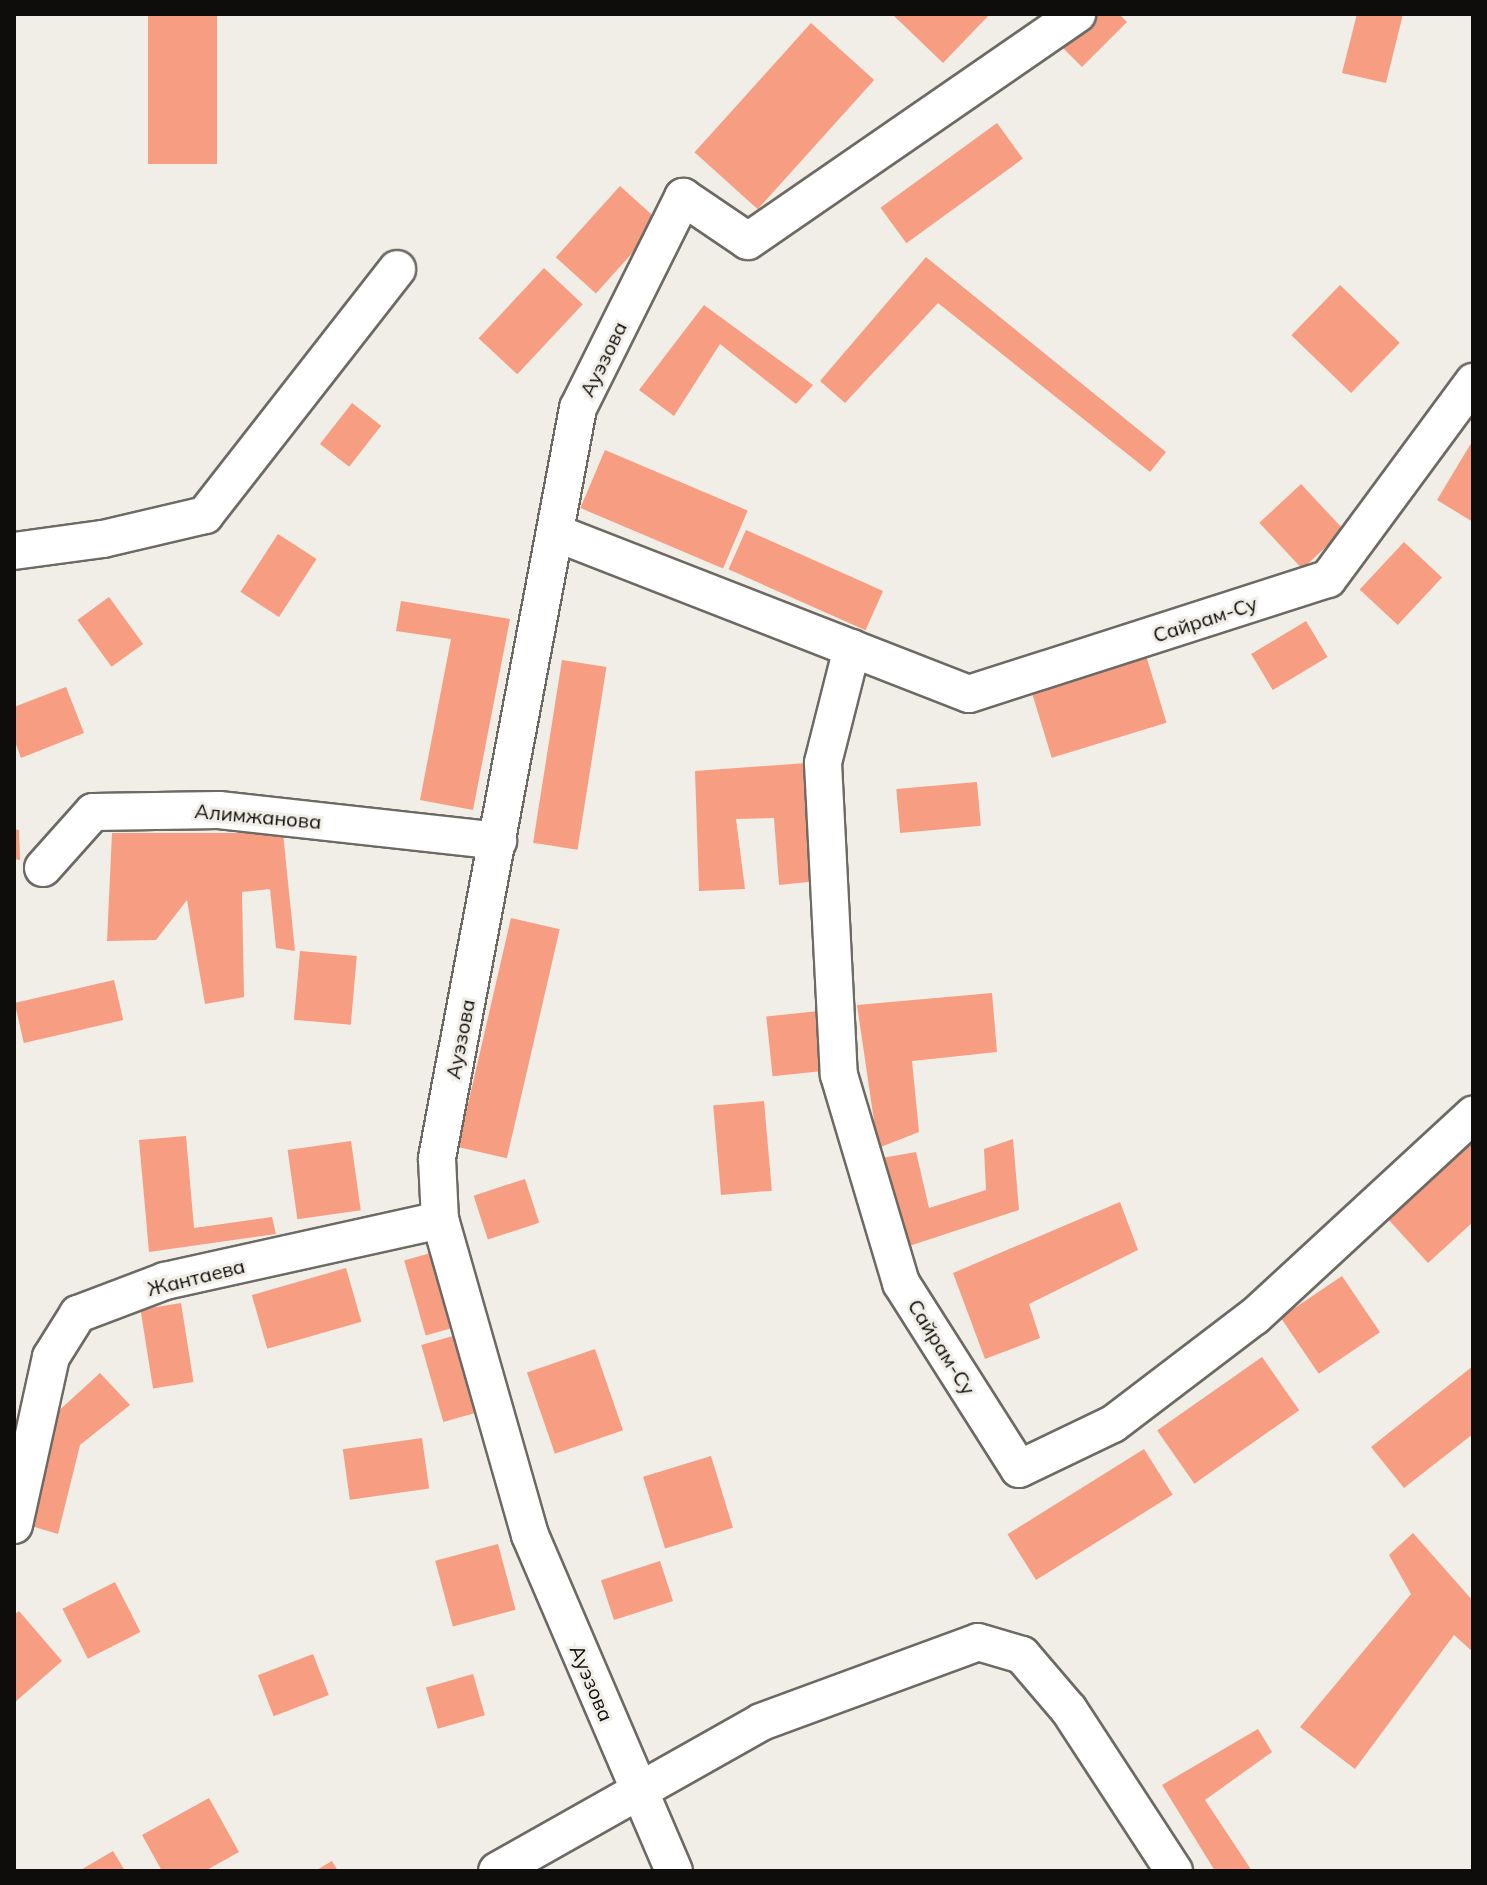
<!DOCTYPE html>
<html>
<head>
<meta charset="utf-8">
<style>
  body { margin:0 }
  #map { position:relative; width:1487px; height:1885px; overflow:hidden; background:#f1eee7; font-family:Mulish,sans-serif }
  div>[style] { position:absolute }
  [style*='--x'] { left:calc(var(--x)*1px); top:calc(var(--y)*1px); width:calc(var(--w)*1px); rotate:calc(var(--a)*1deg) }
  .building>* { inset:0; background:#f69d82; transform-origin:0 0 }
  .roads { filter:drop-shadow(2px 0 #6d6a64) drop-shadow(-2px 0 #6d6a64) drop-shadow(0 2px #6d6a64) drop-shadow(0 -2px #6d6a64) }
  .street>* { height:36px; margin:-18px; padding:0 18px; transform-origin:18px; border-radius:18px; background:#fff }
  span { translate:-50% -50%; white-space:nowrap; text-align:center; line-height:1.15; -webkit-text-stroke:6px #f1eee7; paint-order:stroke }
  .street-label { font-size:20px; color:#0e0d0b }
  .frame { position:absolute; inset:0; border:16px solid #0e0d0b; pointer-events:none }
</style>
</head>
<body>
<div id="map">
  <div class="building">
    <i style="left:148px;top:14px;width:69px;height:150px"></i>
    <i style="clip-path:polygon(892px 14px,990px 14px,943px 63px)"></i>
    <i style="clip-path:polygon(1072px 14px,1119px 14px,1127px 22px,1082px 67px,1050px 35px)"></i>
    <i style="clip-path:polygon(1357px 14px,1403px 14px,1386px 83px,1342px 73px)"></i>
    <i style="left:811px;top:23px;width:85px;height:174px;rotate:42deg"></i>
    <i style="left:997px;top:123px;width:44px;height:144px;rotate:54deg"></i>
    <i style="left:620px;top:186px;width:54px;height:96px;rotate:42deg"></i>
    <i style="clip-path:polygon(926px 257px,1166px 452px,1150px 472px,938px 303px,845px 403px,820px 381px)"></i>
    <i style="left:544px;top:268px;width:53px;height:96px;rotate:43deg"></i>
    <i style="left:1340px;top:285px;width:83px;height:70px;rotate:44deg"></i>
    <i style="clip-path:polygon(704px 305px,813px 385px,796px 404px,720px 344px,674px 416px,639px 390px)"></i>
    <i style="left:352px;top:403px;width:37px;height:52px;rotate:38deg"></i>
    <i style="clip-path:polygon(1473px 440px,1473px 522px,1437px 500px)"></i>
    <i style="left:605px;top:450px;width:155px;height:63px;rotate:23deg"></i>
    <i style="left:1301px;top:484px;width:63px;height:57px;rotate:47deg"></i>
    <i style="left:746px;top:530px;width:150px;height:43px;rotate:24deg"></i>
    <i style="left:278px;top:534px;width:46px;height:69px;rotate:33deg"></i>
    <i style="left:1404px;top:542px;width:52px;height:65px;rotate:43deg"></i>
    <i style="left:109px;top:597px;width:58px;height:39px;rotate:54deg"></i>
    <i style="clip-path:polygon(401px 601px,510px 619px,473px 810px,420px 800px,451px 639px,396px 631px)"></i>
    <i style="left:1306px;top:621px;width:42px;height:64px;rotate:59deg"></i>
    <i style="left:1144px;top:649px;width:77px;height:120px;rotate:73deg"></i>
    <i style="left:562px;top:660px;width:45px;height:185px;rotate:9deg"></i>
    <i style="clip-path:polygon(66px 687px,84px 733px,21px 758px,14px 739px,14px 707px)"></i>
    <i style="clip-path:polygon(807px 763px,818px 881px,779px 885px,774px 818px,736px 819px,745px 889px,699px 891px,695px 771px)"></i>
    <i style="left:977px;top:782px;width:44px;height:81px;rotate:85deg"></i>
    <i style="clip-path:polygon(14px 829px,19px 830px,20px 860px,14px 859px)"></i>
    <i style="clip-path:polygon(112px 833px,283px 833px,295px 951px,276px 948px,270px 889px,242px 892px,244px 997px,205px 1004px,187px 900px,156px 940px,107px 941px)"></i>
    <i style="left:511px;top:918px;width:50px;height:235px;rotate:13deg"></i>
    <i style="left:300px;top:951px;width:57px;height:69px;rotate:5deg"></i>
    <i style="left:114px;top:980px;width:41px;height:102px;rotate:77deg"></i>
    <i style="clip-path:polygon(992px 993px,997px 1052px,912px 1061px,919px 1132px,878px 1148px,857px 1005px)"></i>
    <i style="left:819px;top:1011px;width:60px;height:53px;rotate:84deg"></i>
    <i style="left:764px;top:1101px;width:90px;height:51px;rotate:85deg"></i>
    <i style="clip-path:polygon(186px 1136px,194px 1228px,272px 1217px,276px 1234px,149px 1252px,139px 1140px)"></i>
    <i style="clip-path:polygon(1473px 1138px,1473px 1222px,1428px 1263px,1387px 1218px)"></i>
    <i style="clip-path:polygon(1013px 1139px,1019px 1210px,909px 1246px,882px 1158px,916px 1152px,929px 1208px,986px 1190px,984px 1149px)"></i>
    <i style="left:351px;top:1141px;width:70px;height:64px;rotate:82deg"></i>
    <i style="left:525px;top:1179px;width:46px;height:54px;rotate:72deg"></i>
    <i style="clip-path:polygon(1120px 1202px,1138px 1250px,1029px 1304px,1040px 1338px,985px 1359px,953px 1273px)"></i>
    <i style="left:434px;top:1252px;width:78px;height:31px;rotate:74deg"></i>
    <i style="left:346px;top:1268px;width:56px;height:98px;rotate:74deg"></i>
    <i style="left:1342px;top:1276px;width:68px;height:74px;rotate:56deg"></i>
    <i style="left:181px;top:1303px;width:80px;height:41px;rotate:81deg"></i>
    <i style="left:453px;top:1336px;width:80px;height:33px;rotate:74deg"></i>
    <i style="left:595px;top:1349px;width:86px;height:72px;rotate:71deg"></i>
    <i style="left:1262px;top:1357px;width:65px;height:128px;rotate:55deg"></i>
    <i style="clip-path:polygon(1473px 1366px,1473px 1434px,1404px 1488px,1371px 1447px)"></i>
    <i style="clip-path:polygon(100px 1373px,130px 1405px,80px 1445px,58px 1534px,28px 1525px,53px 1416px)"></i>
    <i style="left:422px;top:1438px;width:51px;height:80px;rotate:82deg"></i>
    <i style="left:1144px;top:1449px;width:54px;height:161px;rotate:58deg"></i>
    <i style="left:711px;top:1456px;width:75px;height:71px;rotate:73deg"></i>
    <i style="clip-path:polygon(1413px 1533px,1473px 1601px,1473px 1652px,1454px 1635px,1355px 1769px,1300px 1727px,1411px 1594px,1389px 1555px)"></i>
    <i style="left:498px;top:1544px;width:68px;height:65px;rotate:75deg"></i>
    <i style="left:660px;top:1561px;width:42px;height:62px;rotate:72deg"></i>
    <i style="left:115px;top:1582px;width:56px;height:59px;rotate:63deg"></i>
    <i style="clip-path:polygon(19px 1611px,62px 1661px,14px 1703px,14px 1615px)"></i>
    <i style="left:313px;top:1654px;width:44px;height:59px;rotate:69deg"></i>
    <i style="left:473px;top:1674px;width:43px;height:49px;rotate:74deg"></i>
    <i style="clip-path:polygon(1258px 1729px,1272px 1752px,1205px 1800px,1252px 1871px,1215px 1871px,1162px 1785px)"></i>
    <i style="clip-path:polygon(209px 1798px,239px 1852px,205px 1871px,162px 1871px,142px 1835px)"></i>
    <i style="clip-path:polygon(113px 1851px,125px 1871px,79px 1871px)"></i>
    <i style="clip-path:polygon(332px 1861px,338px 1871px,315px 1871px)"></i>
  </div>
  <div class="roads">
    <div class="street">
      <i style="--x:556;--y:533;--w:443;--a:21.3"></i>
      <i style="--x:969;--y:694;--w:377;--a:-17.8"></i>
      <i style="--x:1328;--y:579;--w:245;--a:-53.6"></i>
      <i style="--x:14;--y:551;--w:90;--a:-7.7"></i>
      <i style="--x:103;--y:539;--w:105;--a:-13.2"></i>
      <i style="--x:205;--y:515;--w:312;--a:-52"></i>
      <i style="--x:852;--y:648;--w:119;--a:104.2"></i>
      <i style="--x:823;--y:763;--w:312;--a:87.1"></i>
      <i style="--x:839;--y:1075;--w:217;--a:73.4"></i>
      <i style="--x:901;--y:1283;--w:220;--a:57.6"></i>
      <i style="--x:1019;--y:1469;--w:104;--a:-25.6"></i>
      <i style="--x:1113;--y:1424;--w:178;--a:-37.3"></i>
      <i style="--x:1255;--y:1316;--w:297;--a:-42.7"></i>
      <i style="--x:43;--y:868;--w:75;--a:-48.2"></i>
      <i style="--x:93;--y:812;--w:126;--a:-0.9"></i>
      <i style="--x:219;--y:810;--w:281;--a:6.3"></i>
      <i style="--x:14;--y:1525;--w:172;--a:-77.6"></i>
      <i style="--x:51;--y:1357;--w:51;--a:-57.9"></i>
      <i style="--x:78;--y:1314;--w:93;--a:-20.8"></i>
      <i style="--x:165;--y:1281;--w:282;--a:-12.5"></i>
      <i style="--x:497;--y:1871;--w:303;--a:-29.4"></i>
      <i style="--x:761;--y:1722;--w:231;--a:-20.2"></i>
      <i style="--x:978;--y:1642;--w:46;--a:16.5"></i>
      <i style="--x:1022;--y:1655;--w:72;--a:49.5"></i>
      <i style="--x:1069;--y:1710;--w:192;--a:56.9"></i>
      <i style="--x:674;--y:1871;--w:366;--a:-113.2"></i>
      <i style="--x:530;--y:1535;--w:328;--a:-105.9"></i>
      <i style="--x:440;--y:1220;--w:62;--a:-92.8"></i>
      <i style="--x:437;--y:1158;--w:763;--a:-79.35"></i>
      <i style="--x:578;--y:408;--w:236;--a:-63.5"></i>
      <i style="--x:683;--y:197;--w:78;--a:34.1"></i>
      <i style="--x:748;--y:241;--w:400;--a:-34.6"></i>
    </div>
  </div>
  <div class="street-label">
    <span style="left:603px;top:359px;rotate:-64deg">Ауэзова</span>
    <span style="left:1205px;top:619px;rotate:-18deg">Сайрам-Су</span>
    <span style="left:258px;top:816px;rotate:5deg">Алимжанова</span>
    <span style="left:460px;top:1039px;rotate:-79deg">Ауэзова</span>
    <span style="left:196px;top:1277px;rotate:-14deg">Жантаева</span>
    <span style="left:942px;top:1347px;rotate:58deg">Сайрам-Су</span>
    <span style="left:592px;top:1683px;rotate:67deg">Ауэзова</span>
  </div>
  <div class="frame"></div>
</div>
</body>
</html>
